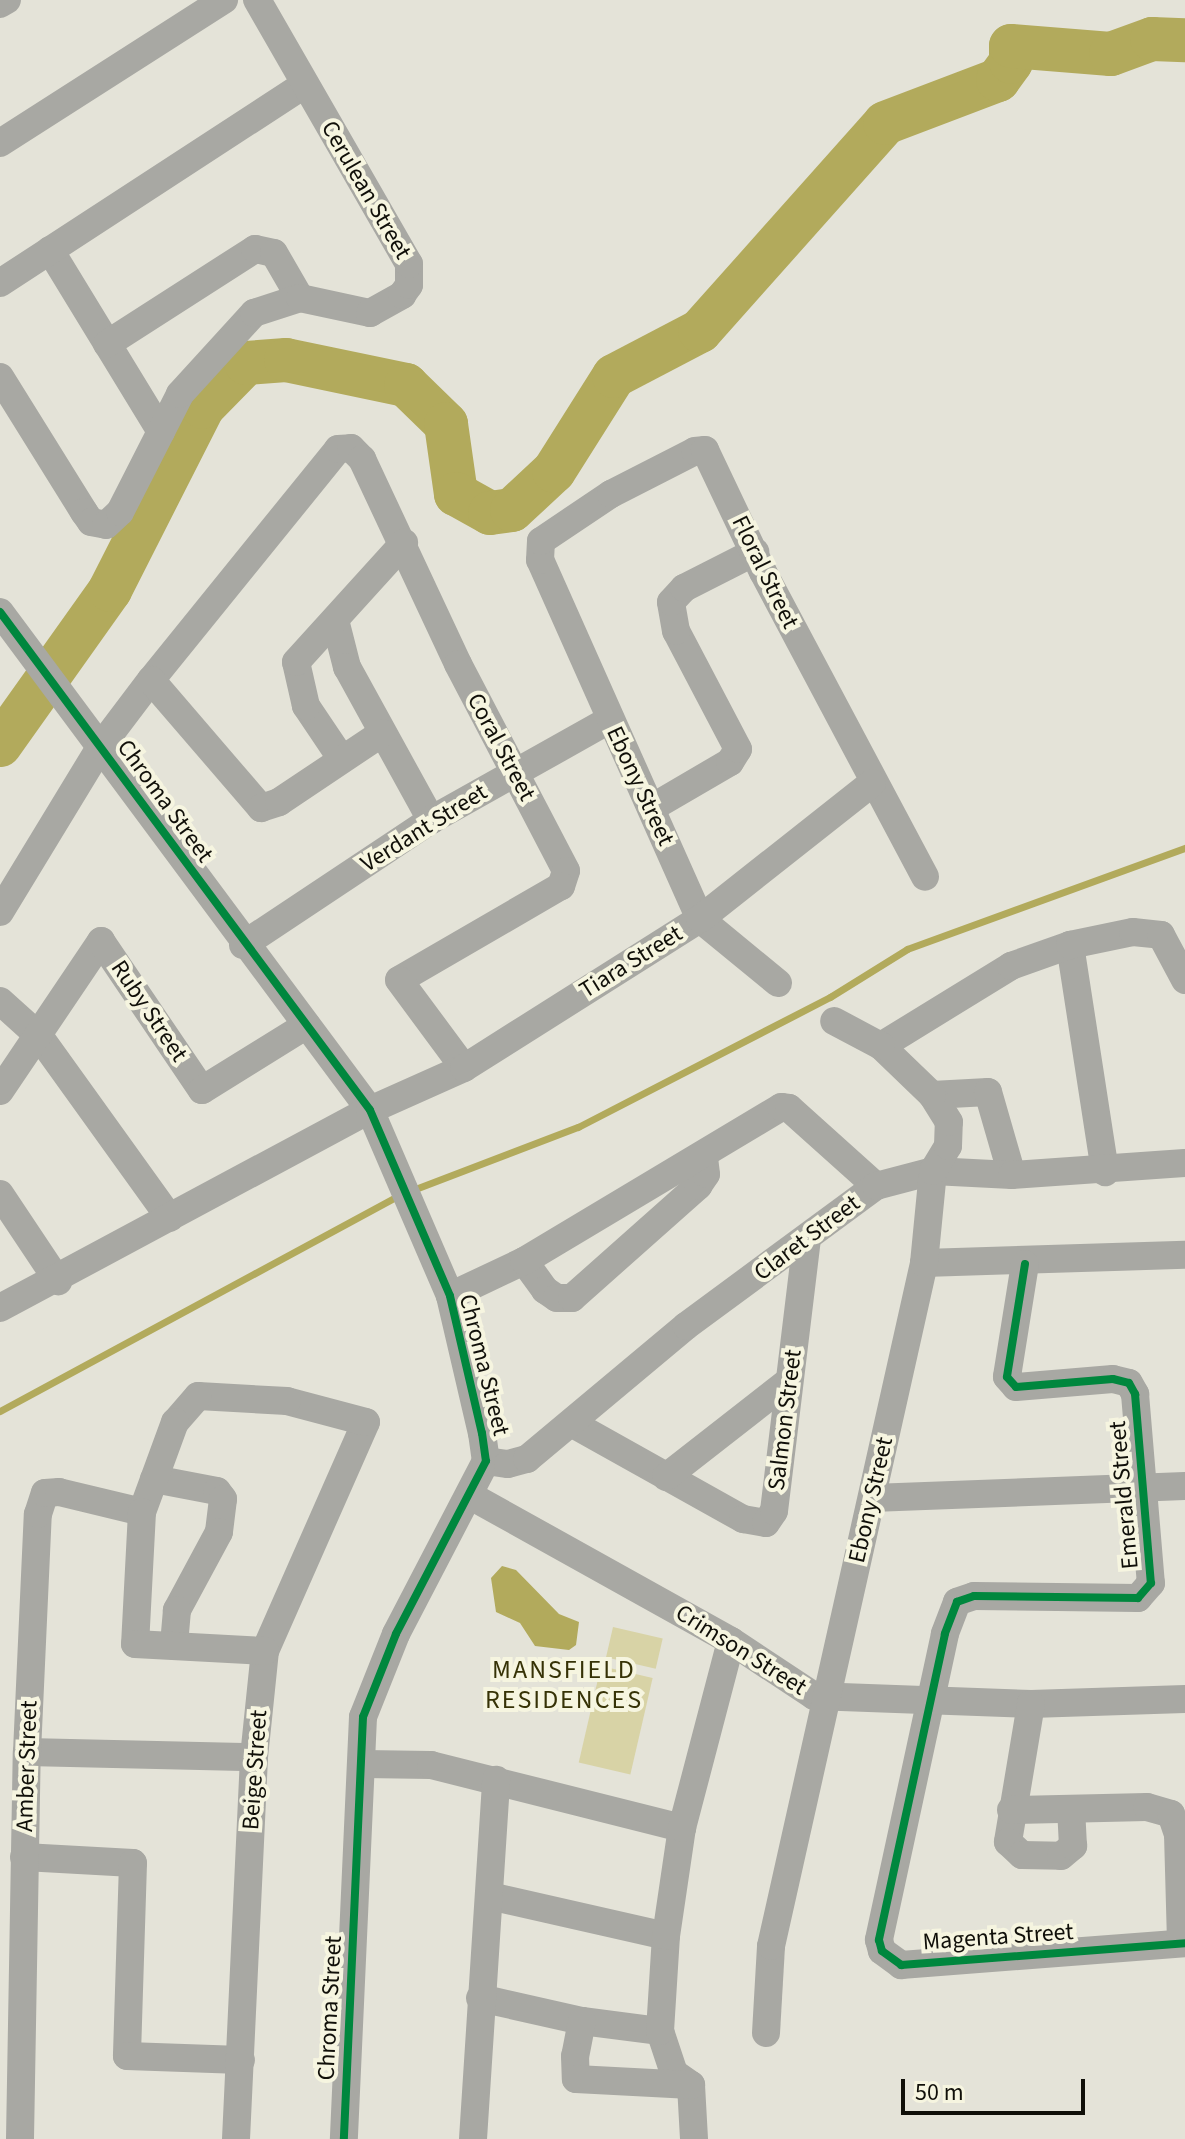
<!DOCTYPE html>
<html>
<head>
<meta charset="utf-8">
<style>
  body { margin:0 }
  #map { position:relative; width:1185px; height:2139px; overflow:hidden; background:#e4e3d8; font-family:"Source Sans 3",sans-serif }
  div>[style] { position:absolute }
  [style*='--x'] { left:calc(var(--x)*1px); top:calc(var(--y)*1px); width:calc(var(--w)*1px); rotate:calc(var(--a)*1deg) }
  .green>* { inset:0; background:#d8d3a6; transform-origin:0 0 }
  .water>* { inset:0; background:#b2aa5c }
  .stream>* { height:7px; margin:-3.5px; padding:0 3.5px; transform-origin:3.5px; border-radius:3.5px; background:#b2aa5c }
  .river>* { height:44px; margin:-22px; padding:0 22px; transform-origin:22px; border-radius:22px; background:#b2aa5c }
  .minor>* { height:28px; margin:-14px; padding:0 14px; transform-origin:14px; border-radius:14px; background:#a8a8a3 }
  .cycleway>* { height:8px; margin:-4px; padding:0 4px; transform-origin:4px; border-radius:4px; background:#00873e }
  span { translate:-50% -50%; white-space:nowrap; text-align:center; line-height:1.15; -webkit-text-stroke:8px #f6f5e0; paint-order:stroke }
  .street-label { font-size:24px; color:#100f09 }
  .neighbourhood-label { font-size:26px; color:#363206; letter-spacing:2px }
  .scale { position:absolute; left:901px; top:2079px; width:184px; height:36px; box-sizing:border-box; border:4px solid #100f09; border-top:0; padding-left:10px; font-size:24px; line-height:28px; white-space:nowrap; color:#100f09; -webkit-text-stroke:6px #f6f5e0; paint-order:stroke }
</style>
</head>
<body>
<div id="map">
  <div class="green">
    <i style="left:613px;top:1627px;width:51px;height:31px;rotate:13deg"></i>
    <i style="left:601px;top:1666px;width:53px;height:99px;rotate:13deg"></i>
  </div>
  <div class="water">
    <i style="clip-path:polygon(502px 1566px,516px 1570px,559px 1614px,579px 1622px,576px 1645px,569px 1650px,535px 1646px,520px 1623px,496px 1612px,491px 1578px)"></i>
  </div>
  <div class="stream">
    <i style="--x:410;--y:1191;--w:180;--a:-20.9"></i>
    <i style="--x:578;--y:1127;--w:284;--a:-27.3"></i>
    <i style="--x:830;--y:997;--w:91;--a:-31.9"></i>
    <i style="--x:907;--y:949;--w:296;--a:-20"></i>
    <i style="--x:0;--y:1411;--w:452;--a:-28.4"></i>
  </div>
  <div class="river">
    <i style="--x:0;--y:745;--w:190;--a:-54.6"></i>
    <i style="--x:110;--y:590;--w:205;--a:-63.1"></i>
    <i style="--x:203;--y:407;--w:62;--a:-45.7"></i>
    <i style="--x:246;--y:363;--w:40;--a:-4.3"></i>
    <i style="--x:286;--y:360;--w:123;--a:11.8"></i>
    <i style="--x:406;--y:385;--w:56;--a:44.3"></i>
    <i style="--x:446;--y:424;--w:71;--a:81.9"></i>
    <i style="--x:456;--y:494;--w:39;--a:29"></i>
    <i style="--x:490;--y:513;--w:22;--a:-8"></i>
    <i style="--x:512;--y:510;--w:57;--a:-42.9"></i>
    <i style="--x:554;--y:471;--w:112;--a:-57.7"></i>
    <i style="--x:614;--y:376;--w:97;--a:-27.6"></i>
    <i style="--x:700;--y:331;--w:278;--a:-48.3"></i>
    <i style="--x:885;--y:123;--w:121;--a:-20.8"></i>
    <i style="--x:998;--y:80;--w:22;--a:-54"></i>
    <i style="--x:1011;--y:62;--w:16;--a:-90"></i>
    <i style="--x:1011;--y:46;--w:100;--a:4.6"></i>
    <i style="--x:1111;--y:54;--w:44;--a:-20.1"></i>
    <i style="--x:1152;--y:39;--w:33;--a:2"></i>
  </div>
  <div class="minor">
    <i style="--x:0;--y:4;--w:8;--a:-30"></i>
    <i style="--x:0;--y:143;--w:266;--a:-32.6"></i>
    <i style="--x:50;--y:250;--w:213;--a:58.6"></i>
    <i style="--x:0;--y:283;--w:364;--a:-33.1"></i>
    <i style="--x:107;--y:344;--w:176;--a:-32.7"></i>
    <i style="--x:255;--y:249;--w:19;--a:12"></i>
    <i style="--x:274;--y:253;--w:52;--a:60"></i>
    <i style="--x:0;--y:377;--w:159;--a:58.1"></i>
    <i style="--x:84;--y:512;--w:12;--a:55"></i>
    <i style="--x:91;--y:522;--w:15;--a:11"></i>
    <i style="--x:106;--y:525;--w:19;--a:-43"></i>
    <i style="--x:120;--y:512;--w:132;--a:-63"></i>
    <i style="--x:180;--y:394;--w:110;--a:-47.6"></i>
    <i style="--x:254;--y:313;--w:48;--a:-18.1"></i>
    <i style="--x:300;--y:298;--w:72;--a:12.1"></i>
    <i style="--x:370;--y:313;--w:37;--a:-29"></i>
    <i style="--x:402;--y:295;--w:12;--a:-55"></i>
    <i style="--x:409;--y:285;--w:21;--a:-90"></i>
    <i style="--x:409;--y:264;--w:305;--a:-119.9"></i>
    <i style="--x:0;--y:612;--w:620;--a:53.39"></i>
    <i style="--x:370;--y:1110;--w:202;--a:66.7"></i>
    <i style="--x:450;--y:1296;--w:141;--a:76.9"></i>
    <i style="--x:482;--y:1433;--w:28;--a:82"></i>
    <i style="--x:486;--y:1461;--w:195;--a:117.5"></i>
    <i style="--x:396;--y:1634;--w:89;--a:111.7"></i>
    <i style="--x:363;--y:1717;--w:422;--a:92.6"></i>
    <i style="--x:335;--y:620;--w:49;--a:75.7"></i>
    <i style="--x:347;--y:667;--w:175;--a:61.2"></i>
    <i style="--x:151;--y:680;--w:297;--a:-51"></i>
    <i style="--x:338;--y:449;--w:13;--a:-4"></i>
    <i style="--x:351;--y:448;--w:16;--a:45"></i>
    <i style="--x:362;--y:459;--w:226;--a:64.9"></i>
    <i style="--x:458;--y:664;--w:233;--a:62.4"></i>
    <i style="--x:566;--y:871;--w:16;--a:108"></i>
    <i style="--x:561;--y:886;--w:187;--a:149.9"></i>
    <i style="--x:399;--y:980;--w:109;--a:53.5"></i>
    <i style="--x:341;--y:758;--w:63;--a:-123.9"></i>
    <i style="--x:306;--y:706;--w:45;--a:-102.8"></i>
    <i style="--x:296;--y:662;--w:161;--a:-47.8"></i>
    <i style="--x:653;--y:807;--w:89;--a:-30.3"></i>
    <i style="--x:730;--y:762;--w:15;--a:-58"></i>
    <i style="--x:738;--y:749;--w:133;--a:-117.7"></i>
    <i style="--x:676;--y:631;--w:29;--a:-100"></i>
    <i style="--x:671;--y:602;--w:19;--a:-47"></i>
    <i style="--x:684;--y:588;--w:80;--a:-26.9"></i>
    <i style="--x:0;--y:912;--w:194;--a:-58.7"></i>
    <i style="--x:101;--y:746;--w:83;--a:-52.9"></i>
    <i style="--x:151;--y:680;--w:169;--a:49.3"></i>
    <i style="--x:261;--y:808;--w:19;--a:-18"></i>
    <i style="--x:279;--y:802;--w:124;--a:-33.8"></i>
    <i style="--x:243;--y:945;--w:226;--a:-33.6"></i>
    <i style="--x:431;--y:820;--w:204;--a:-29.3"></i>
    <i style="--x:1070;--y:945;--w:230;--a:81.2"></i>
    <i style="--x:778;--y:983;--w:101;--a:-140.6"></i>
    <i style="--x:700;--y:919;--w:393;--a:-114"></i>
    <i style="--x:540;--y:560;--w:19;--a:-87"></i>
    <i style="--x:541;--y:541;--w:84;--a:-33.9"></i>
    <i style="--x:611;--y:494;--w:94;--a:-27.1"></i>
    <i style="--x:695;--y:451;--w:10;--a:-6"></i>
    <i style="--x:705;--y:450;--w:135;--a:64.6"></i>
    <i style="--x:763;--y:572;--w:345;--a:62"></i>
    <i style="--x:0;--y:1001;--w:52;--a:41.9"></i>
    <i style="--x:39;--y:1036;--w:224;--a:54.3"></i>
    <i style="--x:881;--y:1046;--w:153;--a:-31.6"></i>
    <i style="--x:1011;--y:966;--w:63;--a:-19.6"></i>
    <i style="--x:1070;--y:945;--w:64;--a:-11.7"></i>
    <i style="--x:1133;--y:932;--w:28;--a:6"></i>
    <i style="--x:1161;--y:935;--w:51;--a:61.9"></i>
    <i style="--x:0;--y:1091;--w:181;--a:-56"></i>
    <i style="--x:101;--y:941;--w:180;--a:55.9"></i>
    <i style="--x:202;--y:1090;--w:123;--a:-31.8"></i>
    <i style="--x:932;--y:1095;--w:56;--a:-3.1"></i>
    <i style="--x:988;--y:1092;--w:86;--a:73.9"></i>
    <i style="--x:0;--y:1194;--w:105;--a:56.3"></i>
    <i style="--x:524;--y:1261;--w:36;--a:54"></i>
    <i style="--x:545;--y:1290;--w:14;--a:34"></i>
    <i style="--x:557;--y:1298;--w:15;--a:0"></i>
    <i style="--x:572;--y:1298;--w:169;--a:-41.6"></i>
    <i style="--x:698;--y:1186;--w:14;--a:-56"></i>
    <i style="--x:706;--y:1174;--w:17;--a:-97"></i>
    <i style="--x:924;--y:1263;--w:261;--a:-1.8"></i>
    <i style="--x:1025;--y:1264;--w:114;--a:99.1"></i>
    <i style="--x:1007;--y:1377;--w:13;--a:48"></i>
    <i style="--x:1016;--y:1387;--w:97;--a:-4.7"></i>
    <i style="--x:1113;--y:1379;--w:16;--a:14"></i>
    <i style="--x:1129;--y:1383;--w:13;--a:61"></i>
    <i style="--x:1135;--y:1394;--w:190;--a:85.2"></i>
    <i style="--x:1151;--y:1583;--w:20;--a:131"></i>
    <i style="--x:1138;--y:1598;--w:164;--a:-179.3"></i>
    <i style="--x:974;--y:1596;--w:18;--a:161"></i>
    <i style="--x:957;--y:1602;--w:34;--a:111"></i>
    <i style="--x:945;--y:1634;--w:313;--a:102.2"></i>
    <i style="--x:879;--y:1940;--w:11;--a:75"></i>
    <i style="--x:882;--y:1951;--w:24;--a:36"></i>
    <i style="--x:901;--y:1965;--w:285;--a:-4.4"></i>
    <i style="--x:450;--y:1296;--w:82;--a:-25.3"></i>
    <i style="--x:524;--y:1261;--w:300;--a:-30.9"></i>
    <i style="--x:781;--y:1107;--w:8;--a:7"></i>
    <i style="--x:789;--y:1108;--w:117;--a:41.9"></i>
    <i style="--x:0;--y:1308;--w:420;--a:-28.2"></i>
    <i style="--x:370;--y:1110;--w:103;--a:-24.1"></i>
    <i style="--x:464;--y:1068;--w:279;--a:-32.3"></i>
    <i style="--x:700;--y:919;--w:219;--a:-38.3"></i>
    <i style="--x:573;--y:1424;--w:195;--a:29.2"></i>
    <i style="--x:743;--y:1519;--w:23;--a:10"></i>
    <i style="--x:766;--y:1523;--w:14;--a:-56"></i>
    <i style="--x:774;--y:1511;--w:273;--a:-83.1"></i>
    <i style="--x:486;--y:1461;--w:22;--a:8"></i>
    <i style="--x:508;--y:1464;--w:20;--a:-15"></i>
    <i style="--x:527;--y:1459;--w:207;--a:-39.9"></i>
    <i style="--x:686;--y:1326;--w:236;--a:-36.4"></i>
    <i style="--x:876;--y:1186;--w:59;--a:-14.7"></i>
    <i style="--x:933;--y:1171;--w:79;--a:2.9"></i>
    <i style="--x:1012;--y:1175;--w:173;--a:-4"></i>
    <i style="--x:666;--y:1477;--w:156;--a:-38"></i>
    <i style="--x:154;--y:1479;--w:64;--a:10.8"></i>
    <i style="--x:217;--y:1491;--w:10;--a:53"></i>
    <i style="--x:223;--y:1499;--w:33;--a:97"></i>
    <i style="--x:219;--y:1532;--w:89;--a:118.3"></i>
    <i style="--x:177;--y:1610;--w:36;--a:95"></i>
    <i style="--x:469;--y:1495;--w:300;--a:29.1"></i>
    <i style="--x:731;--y:1641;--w:100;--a:33.5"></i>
    <i style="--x:814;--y:1696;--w:217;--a:2.1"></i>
    <i style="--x:1031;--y:1704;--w:154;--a:-1.9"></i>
    <i style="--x:872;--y:1498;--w:313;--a:-2.2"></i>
    <i style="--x:1031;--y:1704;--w:140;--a:99.5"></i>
    <i style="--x:1008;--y:1842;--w:19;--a:43"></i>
    <i style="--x:1022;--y:1855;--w:39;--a:1"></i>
    <i style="--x:1061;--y:1856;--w:16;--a:-40"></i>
    <i style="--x:1073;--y:1846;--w:36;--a:-93"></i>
    <i style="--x:27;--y:1752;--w:227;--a:1.3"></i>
    <i style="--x:364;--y:1764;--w:67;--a:0.9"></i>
    <i style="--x:431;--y:1765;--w:259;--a:14.1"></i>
    <i style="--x:1011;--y:1810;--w:136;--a:-1.3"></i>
    <i style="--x:1147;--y:1807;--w:25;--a:16"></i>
    <i style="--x:1171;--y:1814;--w:21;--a:71"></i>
    <i style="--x:1178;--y:1834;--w:109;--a:88.4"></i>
    <i style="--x:24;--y:1857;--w:109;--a:3.2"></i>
    <i style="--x:133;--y:1863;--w:193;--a:91.8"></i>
    <i style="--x:127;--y:2056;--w:114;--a:2"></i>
    <i style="--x:490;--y:1896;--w:180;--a:12.8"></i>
    <i style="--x:480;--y:1998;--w:105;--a:12.7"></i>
    <i style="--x:582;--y:2021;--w:79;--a:7.3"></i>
    <i style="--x:660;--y:2031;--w:44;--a:71.6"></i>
    <i style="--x:674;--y:2073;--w:21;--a:35"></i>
    <i style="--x:691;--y:2085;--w:54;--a:86.8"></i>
    <i style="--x:582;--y:2021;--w:36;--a:101"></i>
    <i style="--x:575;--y:2056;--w:23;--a:88"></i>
    <i style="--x:576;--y:2079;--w:115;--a:3"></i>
    <i style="--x:660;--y:2031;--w:95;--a:-86.4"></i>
    <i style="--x:666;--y:1936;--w:109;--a:-81.6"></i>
    <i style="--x:682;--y:1828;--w:193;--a:-75.3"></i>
    <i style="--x:766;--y:2033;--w:87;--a:-86.7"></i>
    <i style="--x:771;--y:1946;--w:700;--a:-77.37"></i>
    <i style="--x:924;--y:1263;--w:92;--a:-84.4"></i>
    <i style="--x:933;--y:1171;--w:29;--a:-59"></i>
    <i style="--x:948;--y:1146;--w:24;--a:-88"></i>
    <i style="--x:949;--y:1122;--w:32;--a:-122"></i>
    <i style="--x:932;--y:1095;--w:71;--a:-136.1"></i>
    <i style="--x:881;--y:1046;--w:53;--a:-152"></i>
    <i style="--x:20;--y:2139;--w:387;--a:-89"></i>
    <i style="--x:27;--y:1752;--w:238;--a:-87.4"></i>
    <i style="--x:38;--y:1514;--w:22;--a:-72"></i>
    <i style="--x:45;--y:1493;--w:14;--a:-4"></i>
    <i style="--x:59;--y:1492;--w:85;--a:13.5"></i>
    <i style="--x:236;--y:2139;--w:382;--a:-87.3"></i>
    <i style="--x:254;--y:1757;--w:107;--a:-84.1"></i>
    <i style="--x:265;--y:1651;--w:250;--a:-66.2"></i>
    <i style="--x:366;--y:1422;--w:82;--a:-165.1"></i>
    <i style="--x:287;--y:1401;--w:89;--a:-176.8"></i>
    <i style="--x:198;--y:1396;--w:35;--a:131"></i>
    <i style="--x:175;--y:1422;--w:96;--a:110.1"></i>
    <i style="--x:142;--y:1512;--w:132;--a:93"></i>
    <i style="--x:135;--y:1644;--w:130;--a:3.1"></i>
    <i style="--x:473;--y:2139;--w:360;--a:-86.3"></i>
  </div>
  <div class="cycleway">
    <i style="--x:0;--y:612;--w:620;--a:53.39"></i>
    <i style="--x:370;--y:1110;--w:202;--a:66.7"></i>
    <i style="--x:450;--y:1296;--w:141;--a:76.9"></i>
    <i style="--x:482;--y:1433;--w:28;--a:82"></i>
    <i style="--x:486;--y:1461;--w:195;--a:117.5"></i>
    <i style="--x:396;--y:1634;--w:89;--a:111.7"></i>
    <i style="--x:363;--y:1717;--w:422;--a:92.6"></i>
    <i style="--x:1025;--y:1264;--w:114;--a:99.1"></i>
    <i style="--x:1007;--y:1377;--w:13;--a:48"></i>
    <i style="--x:1016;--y:1387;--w:97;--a:-4.7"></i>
    <i style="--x:1113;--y:1379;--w:16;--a:14"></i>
    <i style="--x:1129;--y:1383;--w:13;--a:61"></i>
    <i style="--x:1135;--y:1394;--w:190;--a:85.2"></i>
    <i style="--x:1151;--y:1583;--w:20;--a:131"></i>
    <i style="--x:1138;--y:1598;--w:164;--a:-179.3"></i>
    <i style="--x:974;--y:1596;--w:18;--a:161"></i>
    <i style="--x:957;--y:1602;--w:34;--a:111"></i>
    <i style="--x:945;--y:1634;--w:313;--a:102.2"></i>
    <i style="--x:879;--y:1940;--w:11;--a:75"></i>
    <i style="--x:882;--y:1951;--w:24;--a:36"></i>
    <i style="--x:901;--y:1965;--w:285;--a:-4.4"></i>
  </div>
  <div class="street-label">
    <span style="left:366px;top:190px;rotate:60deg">Cerulean Street</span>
    <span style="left:765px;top:572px;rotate:64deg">Floral Street</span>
    <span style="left:501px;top:747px;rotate:62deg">Coral Street</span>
    <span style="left:640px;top:786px;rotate:65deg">Ebony Street</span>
    <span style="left:165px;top:801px;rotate:54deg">Chroma Street</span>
    <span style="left:424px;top:828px;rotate:-32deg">Verdant Street</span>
    <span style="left:631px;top:962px;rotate:-32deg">Tiara Street</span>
    <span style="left:149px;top:1011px;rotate:56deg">Ruby Street</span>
    <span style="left:807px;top:1238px;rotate:-37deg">Claret Street</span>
    <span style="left:484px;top:1365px;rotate:76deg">Chroma Street</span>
    <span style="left:785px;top:1420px;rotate:-83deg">Salmon Street</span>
    <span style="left:1124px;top:1495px;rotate:-95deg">Emerald Street</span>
    <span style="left:871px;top:1500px;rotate:-77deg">Ebony Street</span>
    <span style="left:741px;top:1650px;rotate:32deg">Crimson Street</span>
    <span style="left:27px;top:1766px;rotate:-88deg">Amber Street</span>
    <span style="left:255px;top:1770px;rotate:-86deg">Beige Street</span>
    <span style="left:998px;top:1937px;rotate:-4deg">Magenta Street</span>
    <span style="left:330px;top:2008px;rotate:-87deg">Chroma Street</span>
  </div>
  <div class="neighbourhood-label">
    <span style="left:564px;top:1685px">MANSFIELD<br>RESIDENCES</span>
  </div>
  <div class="scale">50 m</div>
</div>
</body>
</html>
